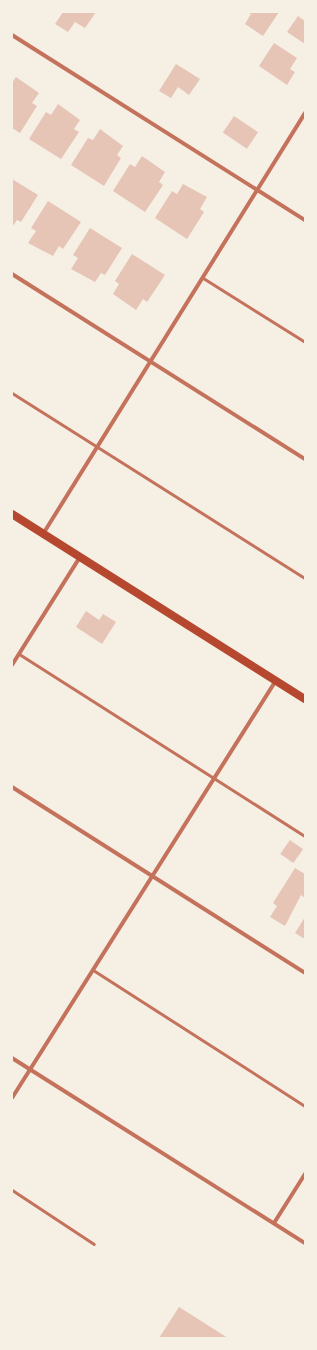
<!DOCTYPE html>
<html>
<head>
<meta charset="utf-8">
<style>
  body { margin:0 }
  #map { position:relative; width:317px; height:1350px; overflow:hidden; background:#f6efe4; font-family:Merriweather,serif }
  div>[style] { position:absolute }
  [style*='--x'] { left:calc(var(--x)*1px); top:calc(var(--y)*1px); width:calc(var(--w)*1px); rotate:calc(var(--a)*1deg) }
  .building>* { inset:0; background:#e6c5b7; transform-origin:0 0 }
  .service>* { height:3px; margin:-1.5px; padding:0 1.5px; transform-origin:1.5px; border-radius:1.5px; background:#c5725c }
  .minor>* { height:4px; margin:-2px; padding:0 2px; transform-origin:2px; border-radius:2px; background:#c5725c }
  .secondary>* { height:8px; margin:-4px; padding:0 4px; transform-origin:4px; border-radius:4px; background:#b5482f }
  span { translate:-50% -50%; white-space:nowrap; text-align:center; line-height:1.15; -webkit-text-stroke:4px #f6efe4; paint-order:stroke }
  .frame { position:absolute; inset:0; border:13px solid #f6efe4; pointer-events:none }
</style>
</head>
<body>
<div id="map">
  <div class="building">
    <i style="clip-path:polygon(63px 12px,96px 12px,85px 28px,75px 22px,68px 32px,55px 24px)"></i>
    <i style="clip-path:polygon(248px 12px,279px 12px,263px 36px,245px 24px,251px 14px)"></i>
    <i style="clip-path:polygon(298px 16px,305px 21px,305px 44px,287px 32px)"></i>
    <i style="clip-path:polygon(274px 43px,297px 58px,290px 69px,295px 72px,287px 85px,259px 66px)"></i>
    <i style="clip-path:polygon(176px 64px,200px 79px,189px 95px,178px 87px,171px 98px,159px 91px)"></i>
    <i style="clip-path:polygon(16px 77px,39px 93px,32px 103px,37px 106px,20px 133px,12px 128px,12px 83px)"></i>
    <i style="clip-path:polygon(58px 104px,80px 120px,74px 129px,79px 132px,61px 159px,29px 139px,46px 112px,51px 115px)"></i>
    <i style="left:234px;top:116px;width:29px;height:20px;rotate:34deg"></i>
    <i style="clip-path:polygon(100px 129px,123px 146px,117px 155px,121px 158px,104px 186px,71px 165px,88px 138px,93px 140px)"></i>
    <i style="clip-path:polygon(142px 156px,165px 172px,159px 182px,163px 185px,145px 212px,113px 191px,130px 164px,135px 167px)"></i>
    <i style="clip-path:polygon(12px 179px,38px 195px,21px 222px,17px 220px,12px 227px)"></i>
    <i style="clip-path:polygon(183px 184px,207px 197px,200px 209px,204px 212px,187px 239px,155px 218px,172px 191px,177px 194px)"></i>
    <i style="clip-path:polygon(48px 201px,81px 222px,63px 249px,59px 246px,53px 256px,28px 243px,36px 231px,31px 228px)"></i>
    <i style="clip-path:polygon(90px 228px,122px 248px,105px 275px,101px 273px,95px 282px,71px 269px,78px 258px,73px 255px)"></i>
    <i style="clip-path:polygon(132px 254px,165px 275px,147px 302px,143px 299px,136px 310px,113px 294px,119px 284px,115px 281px)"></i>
    <i style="clip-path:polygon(86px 611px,99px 620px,103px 614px,116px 622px,102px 644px,76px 627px)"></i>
    <i style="left:290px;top:840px;width:16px;height:17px;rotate:35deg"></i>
    <i style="clip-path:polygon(295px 868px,305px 874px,305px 898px,301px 895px,285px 926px,270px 917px,277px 906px,273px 903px)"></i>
    <i style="clip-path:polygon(305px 917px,305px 939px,295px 933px)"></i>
    <i style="clip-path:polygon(179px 1307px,228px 1338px,159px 1338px)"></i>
  </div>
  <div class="service">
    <i style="--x:203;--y:278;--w:120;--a:32.1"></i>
    <i style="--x:12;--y:393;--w:347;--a:32.3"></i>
    <i style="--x:19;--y:654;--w:339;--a:32.5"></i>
    <i style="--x:93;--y:970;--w:252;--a:32.7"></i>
    <i style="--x:12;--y:1190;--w:98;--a:33.4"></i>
  </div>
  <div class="minor">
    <i style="--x:12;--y:35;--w:347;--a:32.3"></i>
    <i style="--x:12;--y:274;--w:347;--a:32.3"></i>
    <i style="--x:43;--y:534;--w:496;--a:-58.1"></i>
    <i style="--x:12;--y:665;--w:128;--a:-57.8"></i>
    <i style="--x:12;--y:787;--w:347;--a:32.4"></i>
    <i style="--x:12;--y:1058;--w:347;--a:32.3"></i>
    <i style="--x:12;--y:1098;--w:494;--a:-57.7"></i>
    <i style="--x:274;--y:1223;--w:58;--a:-57.7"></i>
  </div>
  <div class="secondary">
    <i style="--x:12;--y:514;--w:347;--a:32.3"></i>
  </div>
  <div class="frame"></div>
</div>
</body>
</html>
